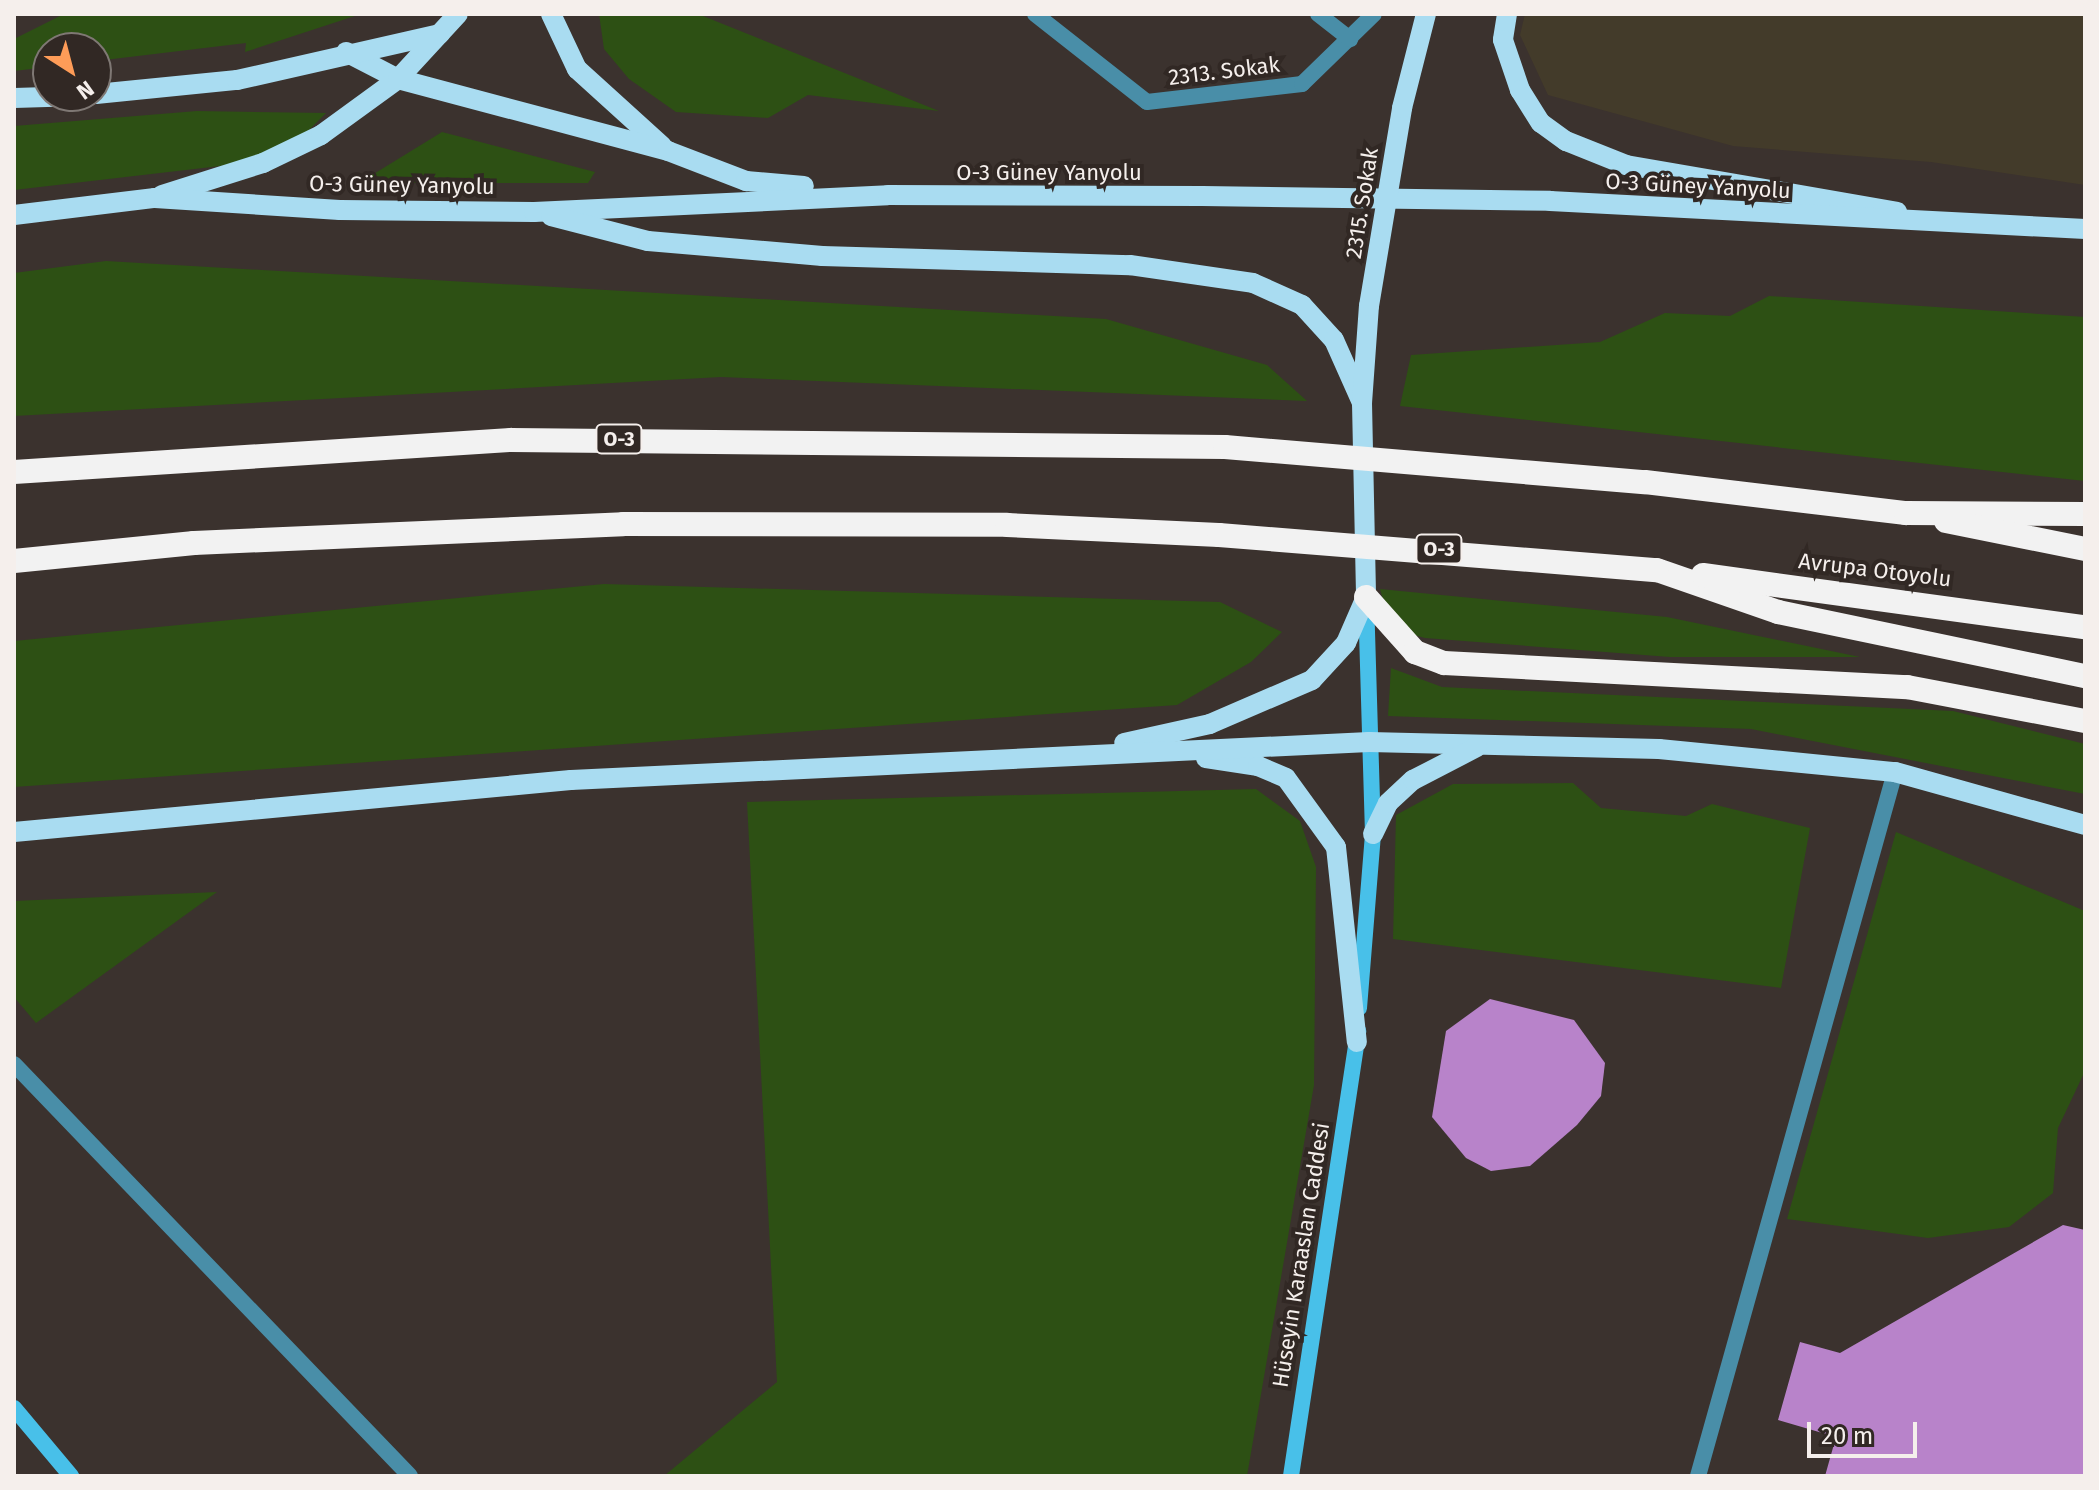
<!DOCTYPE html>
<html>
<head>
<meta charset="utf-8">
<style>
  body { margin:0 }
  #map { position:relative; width:2099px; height:1490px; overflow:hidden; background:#3b322e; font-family:"Fira Sans",sans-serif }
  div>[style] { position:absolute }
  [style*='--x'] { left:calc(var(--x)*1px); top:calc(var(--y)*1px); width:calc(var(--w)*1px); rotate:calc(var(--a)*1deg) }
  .medical>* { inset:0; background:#433b2a }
  .green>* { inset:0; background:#2d5014 }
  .building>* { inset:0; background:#b883ca }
  .street>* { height:16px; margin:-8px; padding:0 8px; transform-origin:8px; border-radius:8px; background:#498ea8 }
  .secondary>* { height:16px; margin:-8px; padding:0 8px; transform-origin:8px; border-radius:8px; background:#48c0e9 }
  .primary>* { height:20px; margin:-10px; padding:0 10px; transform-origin:10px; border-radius:10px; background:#a9dcf1 }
  .highway>* { height:24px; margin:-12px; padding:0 12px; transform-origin:12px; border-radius:12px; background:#f2f2f2 }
  .primary-bridge>* { height:20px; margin:-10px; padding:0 10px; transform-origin:10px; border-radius:10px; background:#a9dcf1 }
  .highway-bridge>* { height:24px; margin:-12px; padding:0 12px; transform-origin:12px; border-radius:12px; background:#f2f2f2 }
  span { translate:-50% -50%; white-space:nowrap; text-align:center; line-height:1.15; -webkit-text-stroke:8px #312824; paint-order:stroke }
  .shield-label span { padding:2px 6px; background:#312824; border:2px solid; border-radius:6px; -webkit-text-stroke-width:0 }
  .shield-label { font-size:20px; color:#f5efec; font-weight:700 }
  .street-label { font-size:22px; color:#f5efec }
  .frame { position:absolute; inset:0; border:16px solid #f5efec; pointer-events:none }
  .north { position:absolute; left:32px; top:32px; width:80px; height:80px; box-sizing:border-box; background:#312824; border:2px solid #7f7874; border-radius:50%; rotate:144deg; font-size:22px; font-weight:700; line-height:32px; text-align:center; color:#f5efec }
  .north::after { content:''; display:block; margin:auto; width:28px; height:36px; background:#fe9c58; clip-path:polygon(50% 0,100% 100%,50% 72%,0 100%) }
  .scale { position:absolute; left:1807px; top:1422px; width:110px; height:36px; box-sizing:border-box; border:4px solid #f5efec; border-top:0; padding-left:10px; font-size:24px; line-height:28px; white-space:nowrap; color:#f5efec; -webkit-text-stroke:6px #312824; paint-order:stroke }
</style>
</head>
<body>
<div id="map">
  <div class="medical">
    <i style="clip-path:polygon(1525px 14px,2085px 14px,2085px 185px,1931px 162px,1733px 146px,1548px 95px,1520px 35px)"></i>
  </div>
  <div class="green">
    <i style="clip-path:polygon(64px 14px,361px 14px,245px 52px,246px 43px,96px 61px,96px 48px,48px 48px,48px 67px,14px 71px,14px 39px)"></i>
    <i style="clip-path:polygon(599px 14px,698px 14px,939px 111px,808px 95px,768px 118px,676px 112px,629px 79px,604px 49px)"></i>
    <i style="clip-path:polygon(197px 111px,326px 113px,299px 140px,246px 163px,14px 190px,14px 126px)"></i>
    <i style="clip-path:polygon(442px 132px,595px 172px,588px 183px,359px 183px)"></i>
    <i style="clip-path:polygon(106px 261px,1106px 319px,1267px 365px,1307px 401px,721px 377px,14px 416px,14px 273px)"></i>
    <i style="clip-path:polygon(1769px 296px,2085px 317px,2085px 481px,1400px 406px,1411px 355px,1600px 342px,1665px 313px,1730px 316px)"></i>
    <i style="clip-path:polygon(604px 584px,1220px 602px,1282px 632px,1251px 662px,1177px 705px,14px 787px,14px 641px)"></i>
    <i style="clip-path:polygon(1380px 589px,1667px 617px,1860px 657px,1670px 657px,1425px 638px,1403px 632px,1388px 618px)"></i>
    <i style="clip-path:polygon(1391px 668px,1442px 687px,1953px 711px,2085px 744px,2085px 794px,1751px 729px,1388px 716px)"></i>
    <i style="clip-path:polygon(1573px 783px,1601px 808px,1686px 816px,1712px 804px,1810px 828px,1781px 988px,1393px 939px,1396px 815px,1453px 784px)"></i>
    <i style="clip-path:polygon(1256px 789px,1300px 821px,1316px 867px,1314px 1085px,1247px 1476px,664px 1476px,777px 1382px,747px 802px)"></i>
    <i style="clip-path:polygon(1896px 832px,2085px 911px,2085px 1071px,2058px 1128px,2053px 1193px,2009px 1227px,1928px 1238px,1787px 1219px)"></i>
    <i style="clip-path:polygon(217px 892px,36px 1023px,14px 997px,14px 901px)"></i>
  </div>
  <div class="building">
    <i style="clip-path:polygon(1490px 999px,1574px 1020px,1605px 1063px,1601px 1096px,1577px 1125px,1530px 1166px,1491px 1171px,1466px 1158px,1432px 1117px,1446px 1031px)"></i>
    <i style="clip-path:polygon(2063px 1225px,2085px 1230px,2085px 1476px,1825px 1476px,1836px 1437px,1778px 1420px,1800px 1342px,1840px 1353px)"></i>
  </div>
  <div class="street">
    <i style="--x:1035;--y:14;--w:142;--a:38.2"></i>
    <i style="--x:1147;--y:102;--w:156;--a:-6.6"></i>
    <i style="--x:1302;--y:84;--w:100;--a:-44.2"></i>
    <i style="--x:1318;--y:14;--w:41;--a:38"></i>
    <i style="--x:14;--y:1064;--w:571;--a:46.13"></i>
    <i style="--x:1698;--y:1476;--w:731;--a:-74.37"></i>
  </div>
  <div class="secondary">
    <i style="--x:1359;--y:1008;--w:175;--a:-85.4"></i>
    <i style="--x:1373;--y:834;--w:235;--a:-91.7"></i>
    <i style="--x:14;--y:1408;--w:89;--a:50"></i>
    <i style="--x:1291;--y:1476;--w:450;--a:-81.4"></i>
  </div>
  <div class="primary">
    <i style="--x:551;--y:14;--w:61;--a:64.7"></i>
    <i style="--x:577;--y:69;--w:115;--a:42.2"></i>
    <i style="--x:1507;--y:14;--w:26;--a:99"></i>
    <i style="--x:1503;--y:40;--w:53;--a:71.2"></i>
    <i style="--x:1520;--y:90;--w:39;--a:58"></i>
    <i style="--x:1541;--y:123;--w:31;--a:36"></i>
    <i style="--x:1566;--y:141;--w:65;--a:21.8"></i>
    <i style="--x:1626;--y:165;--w:275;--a:9.8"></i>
    <i style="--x:346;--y:52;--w:59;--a:27.4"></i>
    <i style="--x:398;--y:79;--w:279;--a:14.9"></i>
    <i style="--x:668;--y:151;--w:84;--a:21"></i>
    <i style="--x:746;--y:181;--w:58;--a:4.9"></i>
    <i style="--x:96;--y:94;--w:142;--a:-5.7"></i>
    <i style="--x:237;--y:80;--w:208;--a:-12.8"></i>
    <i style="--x:14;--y:98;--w:66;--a:-1.7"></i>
    <i style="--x:162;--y:195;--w:106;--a:-17.6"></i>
    <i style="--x:263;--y:163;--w:64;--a:-25.8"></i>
    <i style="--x:321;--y:135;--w:95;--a:-36"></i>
    <i style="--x:398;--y:79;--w:88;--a:-47.3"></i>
    <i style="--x:14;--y:215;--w:142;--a:-6.9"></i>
    <i style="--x:155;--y:198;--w:185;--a:3.7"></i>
    <i style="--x:340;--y:210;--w:194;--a:0.6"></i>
    <i style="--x:534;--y:212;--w:354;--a:-2.7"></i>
    <i style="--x:888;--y:195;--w:314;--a:0.2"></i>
    <i style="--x:1202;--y:196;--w:348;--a:0.8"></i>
    <i style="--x:1550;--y:201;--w:536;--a:3"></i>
    <i style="--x:551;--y:216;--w:100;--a:14.5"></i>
    <i style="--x:648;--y:241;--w:175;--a:4.9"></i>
    <i style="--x:822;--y:256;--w:308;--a:1.7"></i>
    <i style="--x:1130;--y:265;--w:124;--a:8.3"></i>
    <i style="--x:1253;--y:283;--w:54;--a:24.2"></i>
    <i style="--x:1302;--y:305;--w:47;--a:47.6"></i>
    <i style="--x:1334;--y:340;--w:69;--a:66"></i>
    <i style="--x:1362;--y:403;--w:194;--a:88.8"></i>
    <i style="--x:1366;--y:597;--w:50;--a:113.5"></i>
    <i style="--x:1346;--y:643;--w:50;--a:132.6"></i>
    <i style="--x:1312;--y:680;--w:111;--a:156.7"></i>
    <i style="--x:1210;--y:724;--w:88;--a:167.5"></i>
    <i style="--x:1206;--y:758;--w:53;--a:8.7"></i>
    <i style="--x:1258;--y:766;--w:30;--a:23"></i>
    <i style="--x:1286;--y:778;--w:85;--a:54.1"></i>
    <i style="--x:1336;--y:847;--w:196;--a:83.9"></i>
    <i style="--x:14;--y:832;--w:559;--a:-5.33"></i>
    <i style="--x:571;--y:780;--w:799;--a:-2.73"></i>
    <i style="--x:1369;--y:742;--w:290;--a:1.4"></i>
    <i style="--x:1659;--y:749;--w:237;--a:5.6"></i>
    <i style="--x:1895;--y:772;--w:197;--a:15.6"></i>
    <i style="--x:1373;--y:834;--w:34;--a:-64"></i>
    <i style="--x:1388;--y:803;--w:34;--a:-43"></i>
    <i style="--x:1413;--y:780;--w:72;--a:-27.3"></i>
  </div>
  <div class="highway">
    <i style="--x:14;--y:472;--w:498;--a:-3.7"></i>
    <i style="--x:511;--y:440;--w:714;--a:0.56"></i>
    <i style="--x:1645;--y:482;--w:263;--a:6.8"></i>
    <i style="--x:1906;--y:513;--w:179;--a:0.3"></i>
    <i style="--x:1946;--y:521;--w:142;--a:11.4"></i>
    <i style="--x:14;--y:561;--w:181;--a:-5.7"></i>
    <i style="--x:194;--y:543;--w:429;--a:-2.5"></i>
    <i style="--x:623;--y:524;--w:384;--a:0.1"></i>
    <i style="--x:1007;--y:525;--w:212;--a:2.7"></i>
    <i style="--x:1657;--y:570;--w:128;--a:19.1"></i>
    <i style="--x:1778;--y:612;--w:314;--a:11.8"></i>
    <i style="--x:1703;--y:575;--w:386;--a:7.8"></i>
    <i style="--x:1366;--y:597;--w:74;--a:48.3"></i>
    <i style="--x:1415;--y:652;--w:31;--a:21"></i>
    <i style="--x:1444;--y:663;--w:464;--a:3"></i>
    <i style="--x:1907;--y:687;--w:181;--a:10.8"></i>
  </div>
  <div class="primary-bridge">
    <i style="--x:1362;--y:403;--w:97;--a:-85.9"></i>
    <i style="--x:1369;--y:306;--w:201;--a:-80.5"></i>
    <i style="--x:1402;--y:108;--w:97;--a:-75.7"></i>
  </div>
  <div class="highway-bridge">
    <i style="--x:1225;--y:447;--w:421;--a:4.8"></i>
    <i style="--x:1219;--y:535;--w:439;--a:4.6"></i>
  </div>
  <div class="shield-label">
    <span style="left:619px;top:439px">O-3</span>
    <span style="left:1439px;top:549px">O-3</span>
  </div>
  <div class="street-label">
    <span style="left:1224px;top:71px;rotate:-7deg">2313. Sokak</span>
    <span style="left:1049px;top:173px">O-3 Güney Yanyolu</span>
    <span style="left:402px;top:185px;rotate:1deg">O-3 Güney Yanyolu</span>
    <span style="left:1698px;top:186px;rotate:3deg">O-3 Güney Yanyolu</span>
    <span style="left:1362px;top:203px;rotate:-81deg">2315. Sokak</span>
    <span style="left:1875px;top:570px;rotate:7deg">Avrupa Otoyolu</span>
    <span style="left:1301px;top:1255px;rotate:-81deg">Hüseyin Karaaslan Caddesi</span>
  </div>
  <div class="frame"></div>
  <div class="north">N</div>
  <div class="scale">20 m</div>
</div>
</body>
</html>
